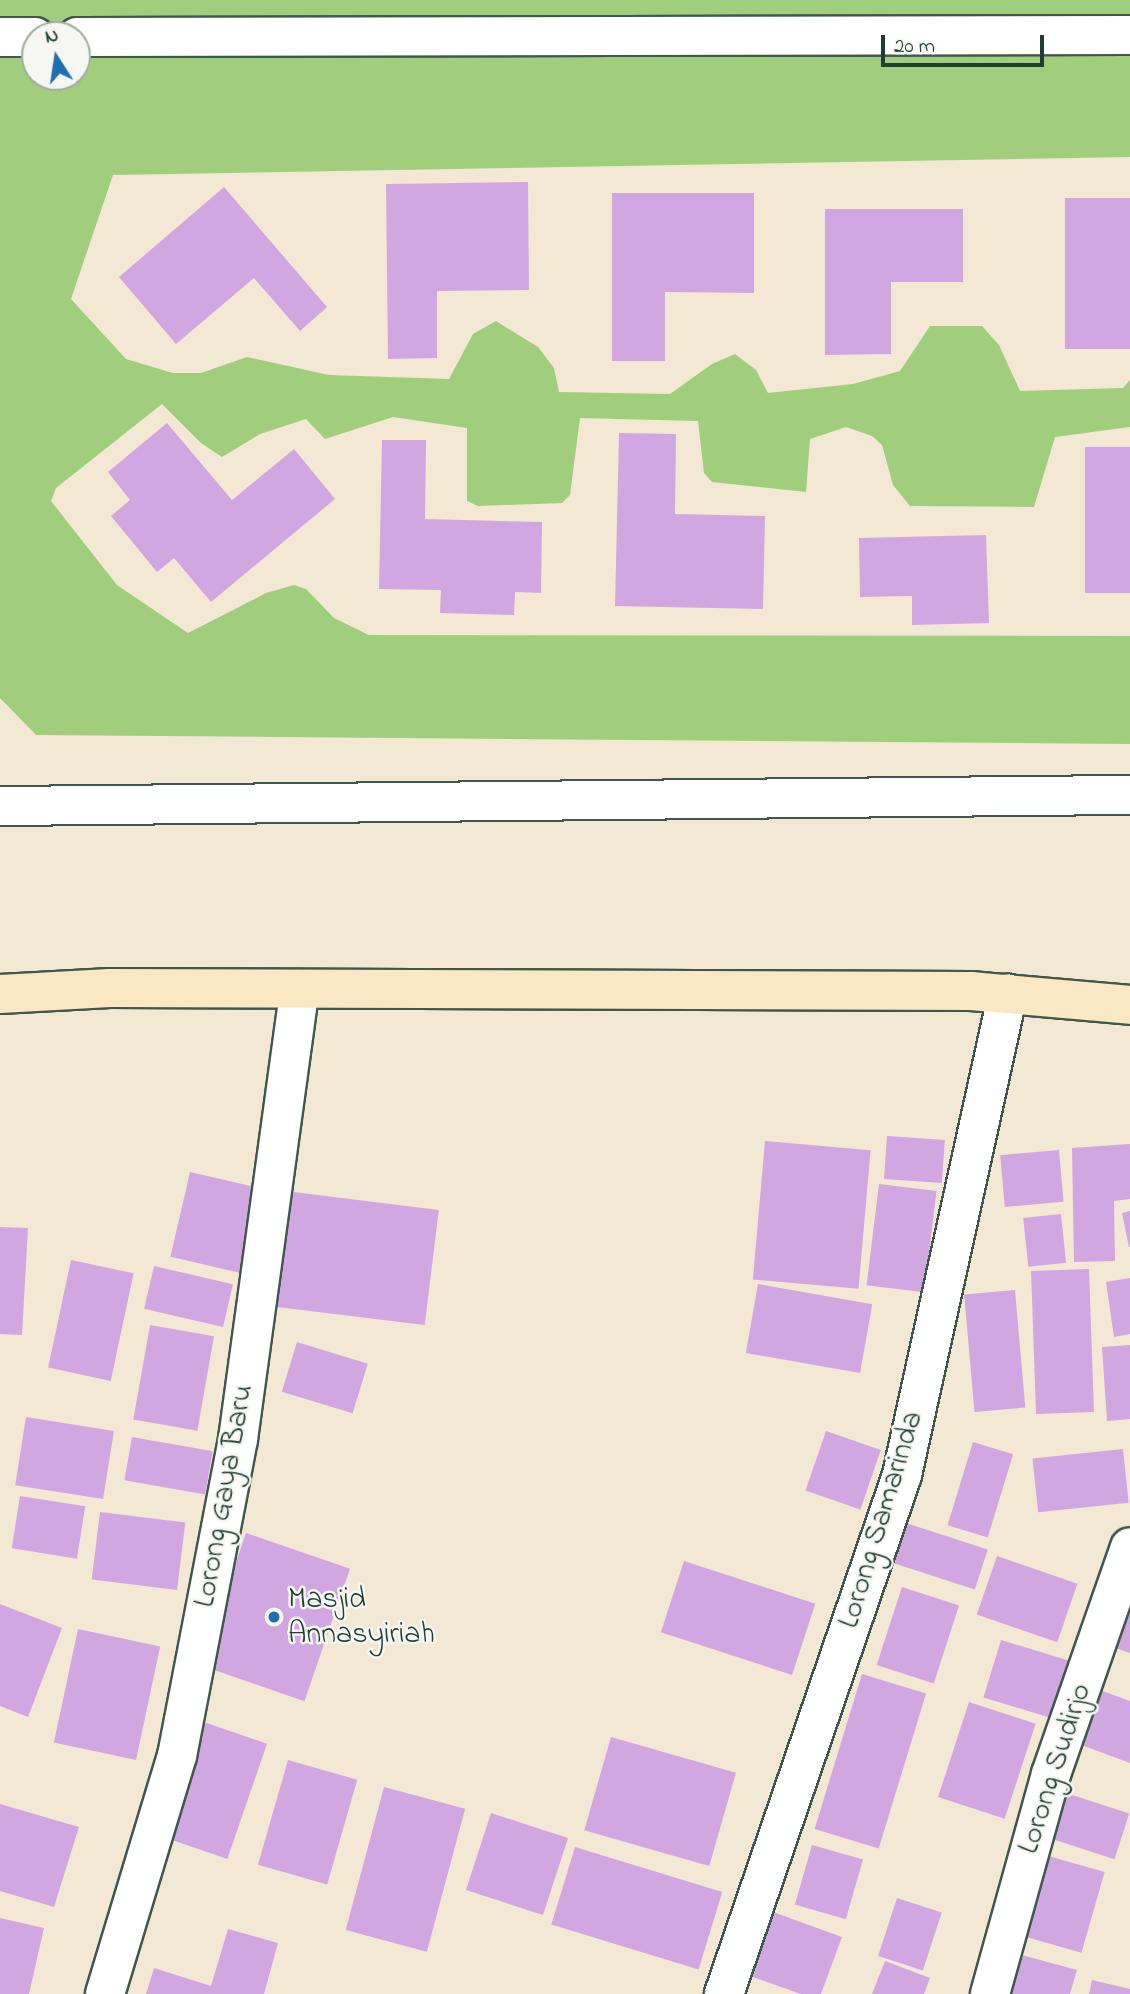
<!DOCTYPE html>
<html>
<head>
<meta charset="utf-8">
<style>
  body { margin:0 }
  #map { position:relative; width:1130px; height:1994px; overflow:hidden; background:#f2e8d4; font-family:"Indie Flower",sans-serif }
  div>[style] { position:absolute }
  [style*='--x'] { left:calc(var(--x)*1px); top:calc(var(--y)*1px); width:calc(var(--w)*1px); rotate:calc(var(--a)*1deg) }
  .green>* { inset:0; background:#a0ce7d }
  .building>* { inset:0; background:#d1a7e2; transform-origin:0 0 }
  .roads { filter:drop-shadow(2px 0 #3f574c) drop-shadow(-2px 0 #3f574c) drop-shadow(0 2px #3f574c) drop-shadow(0 -2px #3f574c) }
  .minor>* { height:38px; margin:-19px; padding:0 19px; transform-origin:19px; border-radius:19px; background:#fff }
  .secondary>* { height:38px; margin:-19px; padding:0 19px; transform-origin:19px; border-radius:19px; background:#fae7c3 }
  .dots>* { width:19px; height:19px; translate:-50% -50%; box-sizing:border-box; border:4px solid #f6f6f2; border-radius:50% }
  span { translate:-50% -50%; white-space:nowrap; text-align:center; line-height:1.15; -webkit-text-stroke:5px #f6f6f2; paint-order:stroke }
  .street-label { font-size:30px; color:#1f3d34 }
  .poi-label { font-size:30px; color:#1f3d34 }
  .left { translate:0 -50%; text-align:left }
  .north { position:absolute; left:21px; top:21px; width:70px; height:70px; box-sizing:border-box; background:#f6f6f2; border:2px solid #a0aca6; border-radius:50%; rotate:348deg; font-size:19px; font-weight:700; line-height:28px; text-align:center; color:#1f3d34 }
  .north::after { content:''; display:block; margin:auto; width:24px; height:32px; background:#1f6fb2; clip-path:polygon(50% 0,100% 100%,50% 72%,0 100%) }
  .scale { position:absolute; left:881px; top:35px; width:163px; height:32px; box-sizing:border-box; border:4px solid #1f3d34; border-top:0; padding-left:9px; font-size:21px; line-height:24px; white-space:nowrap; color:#1f3d34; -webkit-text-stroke:5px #f6f6f2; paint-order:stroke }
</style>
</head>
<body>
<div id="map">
  <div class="green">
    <i style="clip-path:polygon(evenodd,0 0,1130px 0,1130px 157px,113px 175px,71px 299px,126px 359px,173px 373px,201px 373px,247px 357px,329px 375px,449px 379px,473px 334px,496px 321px,538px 347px,554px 368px,559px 392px,670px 394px,712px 364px,735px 354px,756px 370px,768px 393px,853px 384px,900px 371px,930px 326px,982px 326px,999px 345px,1020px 391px,1123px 388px,1130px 380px,1130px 427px,1055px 437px,1034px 507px,910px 506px,893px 485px,882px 445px,872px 436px,846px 427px,810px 439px,806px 492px,712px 482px,704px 473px,698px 421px,580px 418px,570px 495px,562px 503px,478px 506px,467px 501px,467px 428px,393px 417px,325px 439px,306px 419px,260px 434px,222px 457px,201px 443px,162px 404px,56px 488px,51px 501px,117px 585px,188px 633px,266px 593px,294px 585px,306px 589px,334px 618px,369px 635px,1130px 636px,1130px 744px,36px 735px,0 698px,0 0,35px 35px,77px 35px,77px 77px,35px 77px,35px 35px)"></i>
  </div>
  <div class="building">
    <i style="clip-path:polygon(528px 182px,529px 290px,437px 291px,437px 358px,388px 359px,386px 184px)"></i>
    <i style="clip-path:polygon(224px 187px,327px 307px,300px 331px,254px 278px,176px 344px,119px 277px)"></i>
    <i style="clip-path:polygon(612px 193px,754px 193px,754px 293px,665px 292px,665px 361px,612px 361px)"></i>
    <i style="left:1065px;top:198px;width:65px;height:151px"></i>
    <i style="clip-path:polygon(825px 209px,963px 209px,963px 282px,891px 282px,891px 354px,825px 355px)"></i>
    <i style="clip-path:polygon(167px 423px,232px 500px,294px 449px,335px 499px,211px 602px,174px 558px,157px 572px,111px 516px,130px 500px,108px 472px)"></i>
    <i style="clip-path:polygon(619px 433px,676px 434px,675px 514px,765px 516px,763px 609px,615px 606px)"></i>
    <i style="clip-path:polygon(382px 440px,426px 440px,425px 519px,542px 522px,541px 593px,515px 592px,514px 615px,440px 613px,441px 590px,379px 589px)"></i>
    <i style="left:1085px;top:447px;width:45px;height:146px"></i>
    <i style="clip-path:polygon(986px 535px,989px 623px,912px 625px,912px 596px,860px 597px,859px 538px)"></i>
    <i style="left:887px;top:1136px;width:58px;height:43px;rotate:4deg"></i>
    <i style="left:765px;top:1141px;width:106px;height:139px;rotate:5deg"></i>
    <i style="clip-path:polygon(1130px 1144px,1130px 1199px,1114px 1201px,1115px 1261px,1074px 1262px,1072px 1148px)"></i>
    <i style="left:1059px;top:1150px;width:52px;height:59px;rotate:85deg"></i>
    <i style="left:190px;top:1172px;width:73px;height:87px;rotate:13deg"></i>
    <i style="left:879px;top:1184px;width:58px;height:102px;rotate:7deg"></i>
    <i style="left:285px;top:1191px;width:155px;height:116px;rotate:7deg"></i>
    <i style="clip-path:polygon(1130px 1211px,1130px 1247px,1129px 1247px,1122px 1213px)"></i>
    <i style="left:1061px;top:1214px;width:49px;height:38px;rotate:84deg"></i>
    <i style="clip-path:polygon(0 1227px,28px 1228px,22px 1335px,0 1334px)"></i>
    <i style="left:71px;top:1260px;width:64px;height:110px;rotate:12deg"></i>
    <i style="left:154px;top:1266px;width:81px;height:44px;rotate:13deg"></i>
    <i style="left:1089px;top:1269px;width:143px;height:58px;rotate:88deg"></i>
    <i style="clip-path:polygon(1130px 1278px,1130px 1334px,1114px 1337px,1106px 1282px)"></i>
    <i style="left:758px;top:1284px;width:116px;height:70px;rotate:10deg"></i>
    <i style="left:1015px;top:1290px;width:118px;height:51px;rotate:85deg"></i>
    <i style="left:150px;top:1325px;width:65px;height:96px;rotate:10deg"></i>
    <i style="left:297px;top:1342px;width:74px;height:52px;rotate:17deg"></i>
    <i style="clip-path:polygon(1130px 1345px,1130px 1419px,1107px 1421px,1102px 1347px)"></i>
    <i style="left:26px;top:1417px;width:89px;height:69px;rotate:9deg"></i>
    <i style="left:826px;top:1431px;width:58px;height:63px;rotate:19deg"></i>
    <i style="left:132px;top:1437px;width:82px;height:44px;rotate:10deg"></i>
    <i style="left:973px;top:1442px;width:42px;height:87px;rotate:17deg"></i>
    <i style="left:1123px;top:1449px;width:54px;height:91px;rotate:84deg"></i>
    <i style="left:20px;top:1496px;width:66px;height:53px;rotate:9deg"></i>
    <i style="left:100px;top:1512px;width:86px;height:68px;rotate:7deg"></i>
    <i style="left:906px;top:1523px;width:86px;height:42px;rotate:18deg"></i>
    <i style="left:246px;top:1533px;width:110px;height:140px;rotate:19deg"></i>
    <i style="left:997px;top:1556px;width:85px;height:62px;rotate:19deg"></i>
    <i style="left:684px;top:1561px;width:138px;height:75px;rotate:18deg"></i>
    <i style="left:902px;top:1587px;width:60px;height:82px;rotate:18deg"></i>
    <i style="clip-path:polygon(0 1604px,62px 1628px,28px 1717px,0 1706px)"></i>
    <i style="clip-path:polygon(1117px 1606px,1130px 1610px,1130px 1653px,1104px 1644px)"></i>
    <i style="left:78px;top:1629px;width:84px;height:116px;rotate:12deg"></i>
    <i style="left:1001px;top:1640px;width:73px;height:60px;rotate:17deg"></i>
    <i style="left:862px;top:1674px;width:67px;height:162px;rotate:17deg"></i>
    <i style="clip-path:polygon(1097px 1689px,1130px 1701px,1130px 1763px,1076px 1743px)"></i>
    <i style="left:969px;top:1702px;width:70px;height:100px;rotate:18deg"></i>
    <i style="left:198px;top:1720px;width:73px;height:122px;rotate:19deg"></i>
    <i style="left:611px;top:1737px;width:130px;height:97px;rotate:16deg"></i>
    <i style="left:288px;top:1760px;width:72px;height:109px;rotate:16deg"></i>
    <i style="left:384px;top:1787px;width:84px;height:148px;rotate:15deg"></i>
    <i style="left:1057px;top:1790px;width:76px;height:48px;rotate:18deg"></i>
    <i style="clip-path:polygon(0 1804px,79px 1827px,54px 1907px,0 1891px)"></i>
    <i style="left:491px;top:1813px;width:81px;height:81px;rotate:18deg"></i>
    <i style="left:812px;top:1845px;width:53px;height:62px;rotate:16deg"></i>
    <i style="left:575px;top:1847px;width:154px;height:81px;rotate:17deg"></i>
    <i style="left:1045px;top:1855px;width:62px;height:84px;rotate:16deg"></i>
    <i style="left:897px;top:1898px;width:47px;height:61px;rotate:18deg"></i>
    <i style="clip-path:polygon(773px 1912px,842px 1937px,821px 1994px,801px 1994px,750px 1976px)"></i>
    <i style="clip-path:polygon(0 1918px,44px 1928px,29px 1994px,0 1994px)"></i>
    <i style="clip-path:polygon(228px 1929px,278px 1943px,264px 1994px,146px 1994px,154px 1968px,211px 1986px)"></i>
    <i style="clip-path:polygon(1018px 1954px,1077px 1970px,1070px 1994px,1007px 1994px)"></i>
    <i style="clip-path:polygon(885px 1961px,930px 1978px,924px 1994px,872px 1994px)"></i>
    <i style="clip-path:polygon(1092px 1980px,1130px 1989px,1130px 1994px,1089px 1994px)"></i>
  </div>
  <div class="roads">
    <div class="minor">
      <i style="--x:0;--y:37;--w:35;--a:0"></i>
      <i style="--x:77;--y:37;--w:1053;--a:-0.11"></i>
      <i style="--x:0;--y:806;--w:1130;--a:-0.56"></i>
      <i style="--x:105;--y:1994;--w:249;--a:-73.2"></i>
      <i style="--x:177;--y:1756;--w:323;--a:-79.1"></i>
      <i style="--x:238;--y:1439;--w:454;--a:-82.2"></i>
      <i style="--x:724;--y:1994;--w:549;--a:-71.07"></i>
      <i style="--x:902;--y:1475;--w:493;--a:-77.6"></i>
      <i style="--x:990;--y:1994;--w:228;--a:-74.5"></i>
      <i style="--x:1051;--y:1774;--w:240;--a:-70.8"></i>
    </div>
    <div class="secondary">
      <i style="--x:0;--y:994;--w:110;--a:-3.1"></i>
      <i style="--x:110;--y:988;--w:861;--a:0.2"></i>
      <i style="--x:971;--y:991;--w:160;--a:5"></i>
    </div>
  </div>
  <div class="dots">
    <i style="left:274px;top:1617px;background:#1f6fb2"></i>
  </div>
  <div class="street-label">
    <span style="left:225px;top:1496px;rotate:-80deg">Lorong Gaya Baru</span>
    <span style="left:882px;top:1520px;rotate:-73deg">Lorong Samarinda</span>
    <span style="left:1056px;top:1769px;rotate:-72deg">Lorong Sudirjo</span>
  </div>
  <div class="poi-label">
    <span class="left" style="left:288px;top:1617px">Masjid<br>Annasyiriah</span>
  </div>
  <div class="north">N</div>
  <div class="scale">20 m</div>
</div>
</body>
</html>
